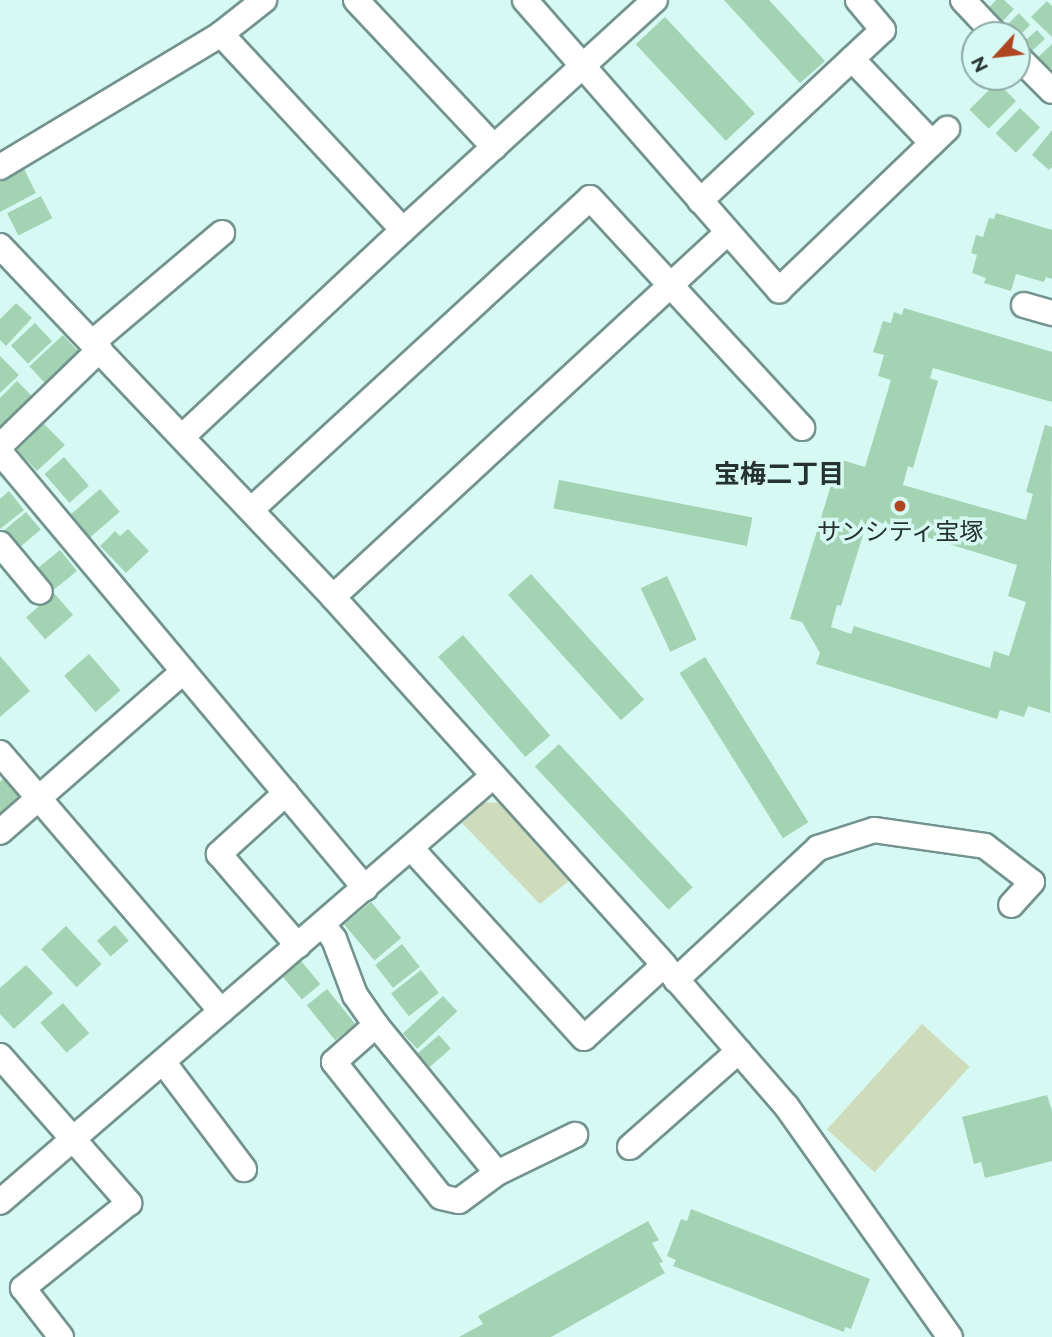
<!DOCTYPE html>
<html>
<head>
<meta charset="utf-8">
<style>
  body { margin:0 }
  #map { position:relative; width:1052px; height:1337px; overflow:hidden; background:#d6f9f3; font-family:Raleway,"Noto Sans JP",sans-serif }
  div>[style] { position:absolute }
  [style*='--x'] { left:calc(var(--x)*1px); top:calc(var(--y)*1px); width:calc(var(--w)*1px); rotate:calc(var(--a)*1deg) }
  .green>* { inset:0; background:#cedcbb; transform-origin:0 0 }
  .building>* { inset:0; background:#a4d3b3; transform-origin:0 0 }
  .roads { filter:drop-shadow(2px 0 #73938e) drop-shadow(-2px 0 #73938e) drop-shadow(0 2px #73938e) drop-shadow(0 -2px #73938e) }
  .minor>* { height:24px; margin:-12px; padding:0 12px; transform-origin:12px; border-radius:12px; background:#fff }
  .dots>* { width:19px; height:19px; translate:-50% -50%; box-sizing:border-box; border:4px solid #d6f9f3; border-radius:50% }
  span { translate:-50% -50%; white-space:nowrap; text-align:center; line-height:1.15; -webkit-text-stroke:7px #d6f9f3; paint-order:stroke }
  .poi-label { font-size:24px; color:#253230 }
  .neighbourhood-label { font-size:26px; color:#253230; font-weight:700 }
  .north { position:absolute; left:961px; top:21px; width:70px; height:70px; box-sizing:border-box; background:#d6f9f3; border:2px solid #8fa9a5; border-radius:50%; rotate:243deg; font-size:19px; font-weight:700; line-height:28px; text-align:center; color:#253230 }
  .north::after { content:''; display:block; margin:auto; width:24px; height:32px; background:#ae4622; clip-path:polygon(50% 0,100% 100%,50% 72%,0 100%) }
</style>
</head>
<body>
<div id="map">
  <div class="green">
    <i style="clip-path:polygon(484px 802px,500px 803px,570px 880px,540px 904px,462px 823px)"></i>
    <i style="left:922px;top:1024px;width:64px;height:142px;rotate:42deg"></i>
  </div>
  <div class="building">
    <i style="clip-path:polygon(724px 0,769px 0,825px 61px,800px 83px)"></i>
    <i style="clip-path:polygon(996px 0,1004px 0,1014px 9px,1000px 24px,986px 11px)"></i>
    <i style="clip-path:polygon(1047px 1px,1052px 6px,1052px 37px,1031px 17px)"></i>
    <i style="clip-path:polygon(1019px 13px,1030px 25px,1017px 38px,1017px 35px,1007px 35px,1002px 30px)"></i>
    <i style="left:665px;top:17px;width:132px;height:40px;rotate:47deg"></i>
    <i style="left:1037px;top:30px;width:12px;height:24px;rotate:48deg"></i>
    <i style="clip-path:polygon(1052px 44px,1052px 68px,1047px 73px,1035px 60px)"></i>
    <i style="left:997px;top:82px;width:27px;height:39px;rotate:45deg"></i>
    <i style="left:1020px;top:108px;width:28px;height:35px;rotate:44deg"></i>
    <i style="clip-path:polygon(1052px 130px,1052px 167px,1049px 170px,1032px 155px)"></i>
    <i style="clip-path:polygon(24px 169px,36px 193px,0 212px,0 182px)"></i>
    <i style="left:41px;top:196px;width:25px;height:38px;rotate:63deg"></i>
    <i style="clip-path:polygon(996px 213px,1052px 230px,1052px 279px,1046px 277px,1044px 282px,1016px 274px,1011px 291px,984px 283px,986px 278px,972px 273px,977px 255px,971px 253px,976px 235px,983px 237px,989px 218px,994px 219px)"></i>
    <i style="clip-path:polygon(16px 303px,32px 318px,6px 346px,0 340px,0 319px)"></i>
    <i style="clip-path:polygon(evenodd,904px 308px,1052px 352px,1052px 402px,933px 368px,930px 378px,938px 381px,913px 468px,908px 466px,903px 485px,1026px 520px,1033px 494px,1026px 492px,1045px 425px,1052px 427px,1050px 713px,1028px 706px,1024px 717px,1000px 710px,997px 719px,816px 664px,820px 653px,802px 622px,790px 619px,839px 459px,865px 467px,891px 380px,878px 376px,884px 355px,873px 352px,883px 321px,891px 323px,894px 312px,902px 315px,904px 308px,868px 519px,1017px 565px,1008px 596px,1026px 602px,1009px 656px,994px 651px,990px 668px,854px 626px,851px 634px,831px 627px,837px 605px,841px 606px,868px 519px)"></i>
    <i style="left:35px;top:323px;width:25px;height:33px;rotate:47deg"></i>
    <i style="left:63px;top:335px;width:25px;height:46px;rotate:47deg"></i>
    <i style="clip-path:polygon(0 356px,19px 375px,0 393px)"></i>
    <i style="clip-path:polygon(17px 381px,35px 399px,4px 430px,0 426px,0 398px)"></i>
    <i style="clip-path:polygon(40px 420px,65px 445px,37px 471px,17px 450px,31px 437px,27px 433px)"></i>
    <i style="left:64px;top:457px;width:38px;height:26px;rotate:49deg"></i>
    <i style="left:559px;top:480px;width:197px;height:29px;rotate:11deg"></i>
    <i style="left:100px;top:489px;width:30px;height:41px;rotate:49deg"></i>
    <i style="clip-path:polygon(9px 491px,24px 510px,0 529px,0 499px)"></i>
    <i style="left:26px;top:512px;width:23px;height:34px;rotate:50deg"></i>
    <i style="clip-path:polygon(128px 529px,149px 551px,126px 573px,100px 546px,115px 531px,120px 536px)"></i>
    <i style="left:60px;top:550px;width:27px;height:32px;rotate:51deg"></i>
    <i style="left:531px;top:574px;width:169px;height:31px;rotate:48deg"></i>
    <i style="left:667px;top:576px;width:70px;height:29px;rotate:65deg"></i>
    <i style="left:54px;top:593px;width:29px;height:37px;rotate:49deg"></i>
    <i style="left:463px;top:635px;width:133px;height:33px;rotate:49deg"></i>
    <i style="left:89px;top:654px;width:48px;height:33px;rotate:49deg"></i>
    <i style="clip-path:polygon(0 656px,30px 691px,0 717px)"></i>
    <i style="left:705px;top:657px;width:195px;height:30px;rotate:58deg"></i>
    <i style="left:559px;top:744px;width:196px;height:33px;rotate:47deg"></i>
    <i style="clip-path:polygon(4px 778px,19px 796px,0 813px,0 782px)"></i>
    <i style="left:371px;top:902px;width:47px;height:35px;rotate:50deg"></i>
    <i style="left:115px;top:925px;width:21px;height:24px;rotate:49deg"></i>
    <i style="left:66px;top:926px;width:52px;height:34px;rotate:47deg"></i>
    <i style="left:402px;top:944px;width:29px;height:34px;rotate:52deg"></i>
    <i style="left:301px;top:961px;width:30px;height:24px;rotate:50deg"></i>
    <i style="clip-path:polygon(26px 965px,53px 993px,14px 1029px,0 1014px,0 988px)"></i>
    <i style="left:421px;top:970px;width:29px;height:38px;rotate:52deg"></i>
    <i style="left:327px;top:989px;width:45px;height:26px;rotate:51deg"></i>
    <i style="left:443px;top:996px;width:21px;height:55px;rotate:47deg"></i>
    <i style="left:63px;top:1003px;width:40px;height:30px;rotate:49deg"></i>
    <i style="left:439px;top:1035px;width:18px;height:31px;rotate:49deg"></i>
    <i style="clip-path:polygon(1047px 1095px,1052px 1111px,1052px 1161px,985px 1178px,981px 1162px,974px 1164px,962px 1117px)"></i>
    <i style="clip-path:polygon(691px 1209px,870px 1279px,851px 1329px,845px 1327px,844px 1332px,673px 1266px,676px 1260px,667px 1256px,681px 1219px,687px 1221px)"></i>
    <i style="clip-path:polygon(648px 1221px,659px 1240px,652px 1243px,663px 1262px,659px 1263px,665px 1273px,551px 1337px,459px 1337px,483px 1324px,478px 1316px)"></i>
  </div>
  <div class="roads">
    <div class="minor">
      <i style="--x:356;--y:0;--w:202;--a:46.8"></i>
      <i style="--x:525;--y:0;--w:386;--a:48.8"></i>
      <i style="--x:779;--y:290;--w:233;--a:-43.8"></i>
      <i style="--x:963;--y:0;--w:48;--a:46.7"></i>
      <i style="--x:221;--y:34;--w:267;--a:47.1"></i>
      <i style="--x:1017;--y:56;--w:49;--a:45"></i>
      <i style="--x:852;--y:59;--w:116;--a:46.4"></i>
      <i style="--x:0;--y:167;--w:258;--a:-31"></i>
      <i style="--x:221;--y:34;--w:55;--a:-38.3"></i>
      <i style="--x:700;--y:201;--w:250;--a:-43.1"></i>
      <i style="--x:883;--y:30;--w:39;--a:-130"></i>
      <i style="--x:0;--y:246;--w:484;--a:46.5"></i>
      <i style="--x:333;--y:597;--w:495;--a:48"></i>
      <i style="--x:664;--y:965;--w:188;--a:49.1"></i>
      <i style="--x:787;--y:1107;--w:282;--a:54.7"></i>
      <i style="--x:1024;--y:305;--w:29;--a:16"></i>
      <i style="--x:93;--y:342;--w:169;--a:-40.2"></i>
      <i style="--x:183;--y:436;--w:301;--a:-43.1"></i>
      <i style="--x:403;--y:230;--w:341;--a:-42.4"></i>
      <i style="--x:0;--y:446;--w:139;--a:-44.1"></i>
      <i style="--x:0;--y:452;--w:569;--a:50.07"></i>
      <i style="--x:252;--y:509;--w:459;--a:-42.6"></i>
      <i style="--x:590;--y:198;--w:313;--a:47.3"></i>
      <i style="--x:0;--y:544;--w:62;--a:50.2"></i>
      <i style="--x:333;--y:597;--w:536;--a:-42.73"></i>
      <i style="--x:0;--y:753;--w:340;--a:49.4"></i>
      <i style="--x:286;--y:793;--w:91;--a:137.7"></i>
      <i style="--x:219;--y:854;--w:121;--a:49.3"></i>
      <i style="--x:0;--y:832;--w:244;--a:-41.2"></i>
      <i style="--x:411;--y:848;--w:257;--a:47.7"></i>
      <i style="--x:584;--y:1038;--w:108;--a:-42.4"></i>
      <i style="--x:323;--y:925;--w:18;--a:52"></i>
      <i style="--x:334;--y:939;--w:60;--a:69.4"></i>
      <i style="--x:355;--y:995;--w:37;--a:55"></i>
      <i style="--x:376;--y:1025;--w:56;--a:138.6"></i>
      <i style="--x:334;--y:1062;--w:172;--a:51.6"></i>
      <i style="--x:441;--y:1197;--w:18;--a:13"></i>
      <i style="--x:459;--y:1201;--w:47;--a:-36.4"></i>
      <i style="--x:497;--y:1173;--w:87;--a:-26"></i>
      <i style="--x:676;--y:980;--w:194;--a:-42.9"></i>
      <i style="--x:818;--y:848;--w:59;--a:-17.8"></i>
      <i style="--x:874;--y:830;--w:112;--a:8.2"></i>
      <i style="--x:985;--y:846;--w:59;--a:37.5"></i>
      <i style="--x:1032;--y:882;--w:31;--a:132"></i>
      <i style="--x:376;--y:1025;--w:191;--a:50.7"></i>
      <i style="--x:0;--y:1056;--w:196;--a:48.7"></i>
      <i style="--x:129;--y:1203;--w:136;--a:141.3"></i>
      <i style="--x:23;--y:1288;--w:62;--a:52.2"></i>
      <i style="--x:164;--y:1063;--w:133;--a:53"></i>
      <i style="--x:630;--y:1147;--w:145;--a:-41.4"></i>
      <i style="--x:0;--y:1202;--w:650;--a:-40.82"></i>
    </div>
  </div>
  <div class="dots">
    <i style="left:900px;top:506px;background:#ae4622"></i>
  </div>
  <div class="poi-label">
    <span style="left:900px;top:532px">サンシティ宝塚</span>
  </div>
  <div class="neighbourhood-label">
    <span style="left:779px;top:475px">宝梅二丁目</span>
  </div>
  <div class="north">N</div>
</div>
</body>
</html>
